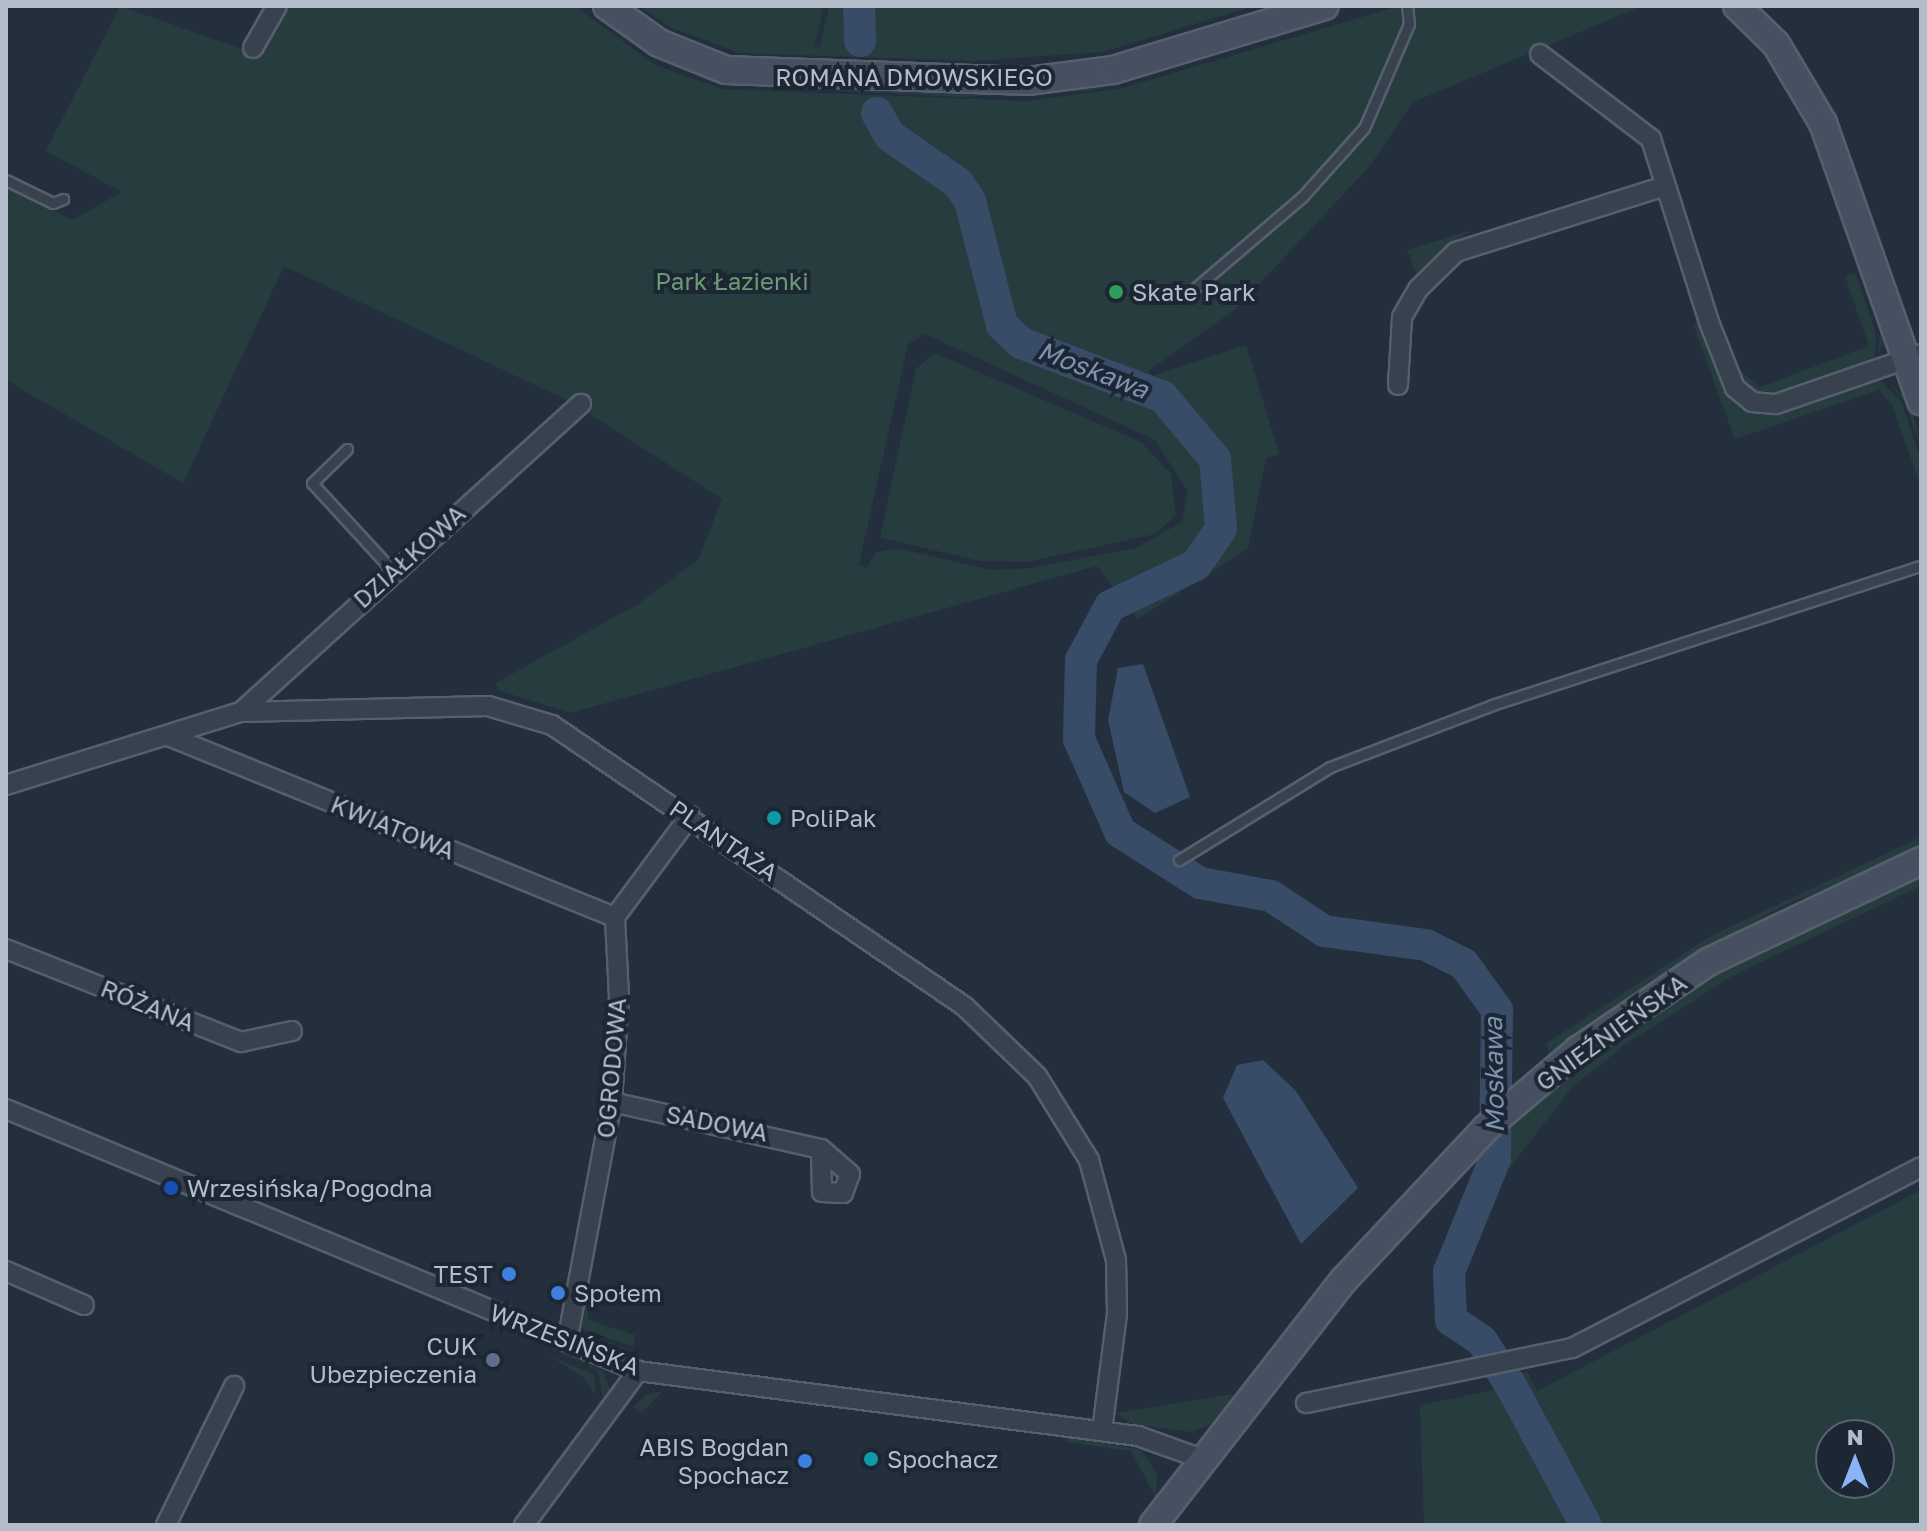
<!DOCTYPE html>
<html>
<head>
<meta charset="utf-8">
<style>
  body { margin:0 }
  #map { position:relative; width:1927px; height:1531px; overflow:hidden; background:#242f3e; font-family:"Golos Text",sans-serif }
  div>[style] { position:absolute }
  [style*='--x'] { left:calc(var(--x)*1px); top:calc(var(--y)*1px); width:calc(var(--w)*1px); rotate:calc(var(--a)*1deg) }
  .green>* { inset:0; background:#263c3f }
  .water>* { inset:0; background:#394c67 }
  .river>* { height:32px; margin:-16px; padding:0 16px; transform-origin:16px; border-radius:16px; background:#394c67 }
  .roads { filter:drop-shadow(2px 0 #565f6c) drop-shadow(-2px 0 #565f6c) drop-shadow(0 2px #565f6c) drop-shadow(0 -2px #565f6c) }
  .lane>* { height:9px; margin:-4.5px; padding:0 4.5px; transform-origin:4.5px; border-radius:4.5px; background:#38414e }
  .street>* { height:18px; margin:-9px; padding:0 9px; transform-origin:9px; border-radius:9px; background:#38414e }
  .secondary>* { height:26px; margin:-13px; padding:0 13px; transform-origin:13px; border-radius:13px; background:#465061 }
  .dots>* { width:22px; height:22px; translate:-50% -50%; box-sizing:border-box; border:4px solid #1d2633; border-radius:50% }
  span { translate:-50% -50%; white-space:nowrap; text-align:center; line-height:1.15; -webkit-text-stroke:8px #1d2633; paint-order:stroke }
  .street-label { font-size:24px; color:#b4bcc9 }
  .park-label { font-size:24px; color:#6b9a76 }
  .poi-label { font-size:24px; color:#b4bcc9 }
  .left { translate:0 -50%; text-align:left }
  .right { translate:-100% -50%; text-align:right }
  .water-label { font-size:26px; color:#7c92b1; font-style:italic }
  .frame { position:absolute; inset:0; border:8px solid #b4bcc9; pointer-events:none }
  .north { position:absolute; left:1815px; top:1419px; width:80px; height:80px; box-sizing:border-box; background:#1d2633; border:2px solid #59626f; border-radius:50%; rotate:0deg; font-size:22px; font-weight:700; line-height:32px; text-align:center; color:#b4bcc9 }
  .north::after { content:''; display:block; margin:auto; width:28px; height:36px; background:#8ab4f8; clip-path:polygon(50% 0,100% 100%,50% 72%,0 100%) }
</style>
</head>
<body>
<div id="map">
  <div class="green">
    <i style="clip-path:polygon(evenodd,120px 6px,258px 55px,284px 6px,575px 6px,655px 65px,722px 89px,1027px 101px,1123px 88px,1399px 6px,1642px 6px,1413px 102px,1369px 167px,1236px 309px,1148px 371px,1152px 376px,1246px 345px,1279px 454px,1266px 458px,1248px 548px,1138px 619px,1097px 566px,570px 713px,498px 690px,496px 683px,640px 603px,698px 560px,722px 499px,571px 402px,284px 266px,183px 483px,6px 380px,6px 185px,72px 220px,122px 192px,46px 151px,120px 6px,925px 334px,1155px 440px,1188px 492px,1182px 522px,1136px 548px,1031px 568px,990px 570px,896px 548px,876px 553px,866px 568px,859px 564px,908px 344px,925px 334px)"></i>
    <i style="clip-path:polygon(583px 6px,656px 55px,731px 82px,969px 92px,1139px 74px,1357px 14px,1091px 91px,959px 97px,720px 85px,655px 59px)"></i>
    <i style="clip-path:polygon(639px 6px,824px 6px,814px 47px,820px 47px,829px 6px,843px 6px,856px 41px,865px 39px,869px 6px,1255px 6px,1102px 52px,975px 61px,739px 53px,670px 27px)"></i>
    <i style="clip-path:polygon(1472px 230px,1450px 243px,1416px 273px,1407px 250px)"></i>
    <i style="clip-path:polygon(1850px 230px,1885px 337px,1878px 354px,1880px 332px)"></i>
    <i style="clip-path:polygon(1855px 273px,1876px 333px,1874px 362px,1768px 398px,1744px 386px,1736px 367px,1760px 387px,1869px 346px,1845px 276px)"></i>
    <i style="clip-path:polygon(1700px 321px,1728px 393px,1750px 409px,1879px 379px,1901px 401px,1921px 461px,1921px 487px,1892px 405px,1879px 390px,1735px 439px,1693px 324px)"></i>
    <i style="clip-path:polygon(934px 353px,1141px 442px,1171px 474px,1176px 515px,1155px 534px,1027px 562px,979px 561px,880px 537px,916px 369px)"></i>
    <i style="clip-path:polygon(1888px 382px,1910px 402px,1921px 448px,1905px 402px)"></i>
    <i style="clip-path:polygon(1921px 837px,1921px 848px,1783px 906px,1716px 943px,1549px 1055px,1547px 1043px,1709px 937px)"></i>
    <i style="clip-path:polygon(1921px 872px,1921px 886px,1734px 975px,1626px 1044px,1571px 1088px,1510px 1168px,1480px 1146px,1583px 1058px,1713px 970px)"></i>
    <i style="clip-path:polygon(evenodd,1921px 1190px,1921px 1525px,1424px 1525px,1420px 1405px,1494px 1390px,1489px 1379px,1527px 1372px,1537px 1391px,1921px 1190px,1831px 1435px,1879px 1435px,1879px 1483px,1831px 1483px,1831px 1435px)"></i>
    <i style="clip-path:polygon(588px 1281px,588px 1320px,635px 1335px,633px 1347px,582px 1329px)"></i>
    <i style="clip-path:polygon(584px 1334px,632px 1351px,631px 1356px,592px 1342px)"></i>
    <i style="clip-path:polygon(534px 1340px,603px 1371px,610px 1389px,604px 1404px,598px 1371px)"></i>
    <i style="clip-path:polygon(549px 1355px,594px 1375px,596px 1396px,584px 1378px)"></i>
    <i style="clip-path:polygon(663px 1391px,642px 1412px,633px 1407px,647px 1394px)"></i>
    <i style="clip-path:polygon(1234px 1394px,1216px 1423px,1191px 1432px,1132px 1424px,1116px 1413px)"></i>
    <i style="clip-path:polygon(1066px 1436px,1141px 1450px,1157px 1473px,1156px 1498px,1131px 1451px,1066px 1442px)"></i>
  </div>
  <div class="water">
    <i style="clip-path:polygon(852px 6px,869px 6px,864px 35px,856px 35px)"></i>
    <i style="clip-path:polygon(1143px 664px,1190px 797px,1155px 813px,1124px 792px,1108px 720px,1118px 668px)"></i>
    <i style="clip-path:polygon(1263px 1060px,1296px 1091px,1358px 1188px,1301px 1244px,1223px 1098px,1237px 1065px)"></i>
  </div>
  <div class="river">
    <i style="--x:859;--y:6;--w:35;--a:88"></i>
    <i style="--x:877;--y:113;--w:26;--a:61"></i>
    <i style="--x:890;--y:136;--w:83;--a:34.7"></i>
    <i style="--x:958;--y:183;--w:22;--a:56"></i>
    <i style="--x:970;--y:201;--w:128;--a:75.5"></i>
    <i style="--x:1002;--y:325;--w:26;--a:43"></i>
    <i style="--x:1021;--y:343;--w:152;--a:20.8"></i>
    <i style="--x:1163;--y:397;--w:81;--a:50"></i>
    <i style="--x:1215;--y:459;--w:70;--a:85.1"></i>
    <i style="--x:1221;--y:529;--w:44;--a:124.8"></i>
    <i style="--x:1196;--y:565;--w:95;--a:154.5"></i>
    <i style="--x:1110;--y:606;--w:61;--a:118.2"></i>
    <i style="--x:1081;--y:660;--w:79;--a:91.5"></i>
    <i style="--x:1079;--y:739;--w:102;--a:66.2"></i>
    <i style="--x:1120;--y:832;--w:95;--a:32.5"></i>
    <i style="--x:1200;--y:883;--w:72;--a:10.4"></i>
    <i style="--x:1271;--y:896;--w:64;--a:33.4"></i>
    <i style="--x:1324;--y:931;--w:103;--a:7.8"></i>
    <i style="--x:1426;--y:945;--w:42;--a:26.6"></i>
    <i style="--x:1464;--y:964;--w:57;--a:54.3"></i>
    <i style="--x:1497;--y:1010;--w:149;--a:90.8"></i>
    <i style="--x:1495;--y:1159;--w:122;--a:112.2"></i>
    <i style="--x:1449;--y:1272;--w:48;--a:87.6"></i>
    <i style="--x:1451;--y:1320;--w:37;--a:34"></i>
    <i style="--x:1482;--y:1341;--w:51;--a:56.9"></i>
    <i style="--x:1510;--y:1384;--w:160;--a:61.7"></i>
  </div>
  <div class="roads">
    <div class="lane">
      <i style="--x:6;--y:180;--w:52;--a:26.1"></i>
      <i style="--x:53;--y:203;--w:11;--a:-22"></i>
      <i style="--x:1193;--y:290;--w:143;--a:-40.5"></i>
      <i style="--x:1302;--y:197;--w:93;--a:-48.1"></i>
      <i style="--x:1364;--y:128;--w:113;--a:-66.6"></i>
      <i style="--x:1409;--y:24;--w:18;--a:-96"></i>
      <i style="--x:347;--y:449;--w:49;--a:135.8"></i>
      <i style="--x:312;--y:483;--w:118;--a:47.4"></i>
      <i style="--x:1179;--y:860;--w:177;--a:-31.6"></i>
      <i style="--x:1330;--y:767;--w:173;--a:-20.9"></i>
      <i style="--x:1492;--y:705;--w:451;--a:-18"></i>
    </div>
    <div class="street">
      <i style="--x:253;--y:48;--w:48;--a:-60.3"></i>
      <i style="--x:1540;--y:54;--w:140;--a:37.4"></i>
      <i style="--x:1651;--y:139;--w:192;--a:72.4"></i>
      <i style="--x:1709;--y:322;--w:71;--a:68.5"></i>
      <i style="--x:1735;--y:388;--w:22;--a:39"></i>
      <i style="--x:1752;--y:402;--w:24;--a:5"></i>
      <i style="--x:1776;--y:404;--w:153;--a:-19"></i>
      <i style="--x:1398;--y:385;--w:68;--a:-86.6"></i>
      <i style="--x:1402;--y:317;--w:32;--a:-60"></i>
      <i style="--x:1418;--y:289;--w:53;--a:-44.2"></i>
      <i style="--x:1456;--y:252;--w:219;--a:-17.5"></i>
      <i style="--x:241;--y:712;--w:459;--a:-42.2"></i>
      <i style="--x:171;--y:737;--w:479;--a:22.1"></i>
      <i style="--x:6;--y:785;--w:246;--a:-17.3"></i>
      <i style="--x:241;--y:712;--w:247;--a:-1.4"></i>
      <i style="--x:488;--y:706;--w:67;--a:16.5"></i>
      <i style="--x:552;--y:725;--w:499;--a:34.3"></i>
      <i style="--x:964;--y:1006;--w:101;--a:43.8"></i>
      <i style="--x:1037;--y:1076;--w:99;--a:58.2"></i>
      <i style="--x:1089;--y:1160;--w:104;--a:74.9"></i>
      <i style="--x:1116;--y:1260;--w:54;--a:88.9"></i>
      <i style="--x:1117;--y:1314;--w:118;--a:97.3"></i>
      <i style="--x:6;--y:949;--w:253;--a:21.6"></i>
      <i style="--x:241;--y:1042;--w:52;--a:-12.2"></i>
      <i style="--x:612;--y:1102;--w:214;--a:12.7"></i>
      <i style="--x:821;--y:1149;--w:43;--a:88.7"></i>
      <i style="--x:822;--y:1192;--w:21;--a:3"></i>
      <i style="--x:843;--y:1193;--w:20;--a:-70"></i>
      <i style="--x:850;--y:1174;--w:38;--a:-139"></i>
      <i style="--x:6;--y:1109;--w:684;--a:22.52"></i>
      <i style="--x:638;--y:1371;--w:504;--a:7.41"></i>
      <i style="--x:1138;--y:1436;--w:68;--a:19.8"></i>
      <i style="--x:6;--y:1271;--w:85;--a:23.6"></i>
      <i style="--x:567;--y:1342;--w:244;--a:-79.4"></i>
      <i style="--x:612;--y:1102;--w:105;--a:-86.2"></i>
      <i style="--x:619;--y:997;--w:80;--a:-92.9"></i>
      <i style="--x:615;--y:917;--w:126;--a:-53.4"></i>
      <i style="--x:1306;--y:1403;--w:272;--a:-11.7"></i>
      <i style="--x:1572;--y:1348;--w:393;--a:-27.4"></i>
      <i style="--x:166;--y:1525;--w:155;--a:-63.9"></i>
      <i style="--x:524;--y:1525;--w:192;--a:-53.5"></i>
    </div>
    <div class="secondary">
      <i style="--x:607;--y:6;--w:64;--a:35.4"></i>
      <i style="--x:659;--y:43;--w:72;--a:21.9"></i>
      <i style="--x:726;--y:70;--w:302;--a:2.1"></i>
      <i style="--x:1028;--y:81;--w:86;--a:-7.4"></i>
      <i style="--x:1113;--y:70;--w:221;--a:-16.8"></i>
      <i style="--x:1737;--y:6;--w:54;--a:44.3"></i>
      <i style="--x:1776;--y:44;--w:92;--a:59.3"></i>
      <i style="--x:1823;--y:123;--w:295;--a:70.6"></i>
      <i style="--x:1153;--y:1525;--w:311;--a:-52.1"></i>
      <i style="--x:1344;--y:1280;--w:208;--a:-46.9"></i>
      <i style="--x:1486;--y:1128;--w:121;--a:-40.3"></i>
      <i style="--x:1578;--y:1050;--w:157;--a:-34.1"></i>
      <i style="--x:1708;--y:962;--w:236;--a:-25.4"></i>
    </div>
  </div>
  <div class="dots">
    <i style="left:1116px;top:292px;background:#2e9e5b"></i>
    <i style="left:774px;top:818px;background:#0f9aa8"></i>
    <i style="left:171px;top:1188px;background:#1a4fb4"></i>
    <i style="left:509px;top:1274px;background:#3f7fe0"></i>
    <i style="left:558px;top:1293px;background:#3f7fe0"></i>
    <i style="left:493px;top:1360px;background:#5c6f8a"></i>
    <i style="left:871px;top:1459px;background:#0f9aa8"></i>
    <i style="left:805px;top:1461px;background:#3f7fe0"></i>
  </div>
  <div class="street-label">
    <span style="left:914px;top:77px">ROMANA DMOWSKIEGO</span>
    <span style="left:409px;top:556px;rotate:-42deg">DZIAŁKOWA</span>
    <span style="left:393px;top:827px;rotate:22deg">KWIATOWA</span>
    <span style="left:724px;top:840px;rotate:34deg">PLANTAŻA</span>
    <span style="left:148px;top:1005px;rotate:22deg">RÓŻANA</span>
    <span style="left:1611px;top:1032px;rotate:-36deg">GNIEŹNIEŃSKA</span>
    <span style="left:611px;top:1068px;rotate:-85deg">OGRODOWA</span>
    <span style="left:717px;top:1123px;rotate:11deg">SADOWA</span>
    <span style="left:565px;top:1339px;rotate:21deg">WRZESIŃSKA</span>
  </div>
  <div class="park-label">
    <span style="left:732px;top:281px">Park Łazienki</span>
  </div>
  <div class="poi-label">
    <span class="left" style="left:1132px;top:292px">Skate Park</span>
    <span class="left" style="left:790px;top:818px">PoliPak</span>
    <span class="left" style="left:187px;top:1188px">Wrzesińska/Pogodna</span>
    <span class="right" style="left:493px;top:1274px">TEST</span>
    <span class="left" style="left:574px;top:1293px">Społem</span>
    <span class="right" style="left:477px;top:1360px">CUK<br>Ubezpieczenia</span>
    <span class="right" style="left:789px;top:1461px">ABIS Bogdan<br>Spochacz</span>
    <span class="left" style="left:887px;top:1459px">Spochacz</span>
  </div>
  <div class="water-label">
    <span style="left:1093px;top:370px;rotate:21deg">Moskawa</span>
    <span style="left:1494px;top:1075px;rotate:-91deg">Moskawa</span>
  </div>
  <div class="frame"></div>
  <div class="north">N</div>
</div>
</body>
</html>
